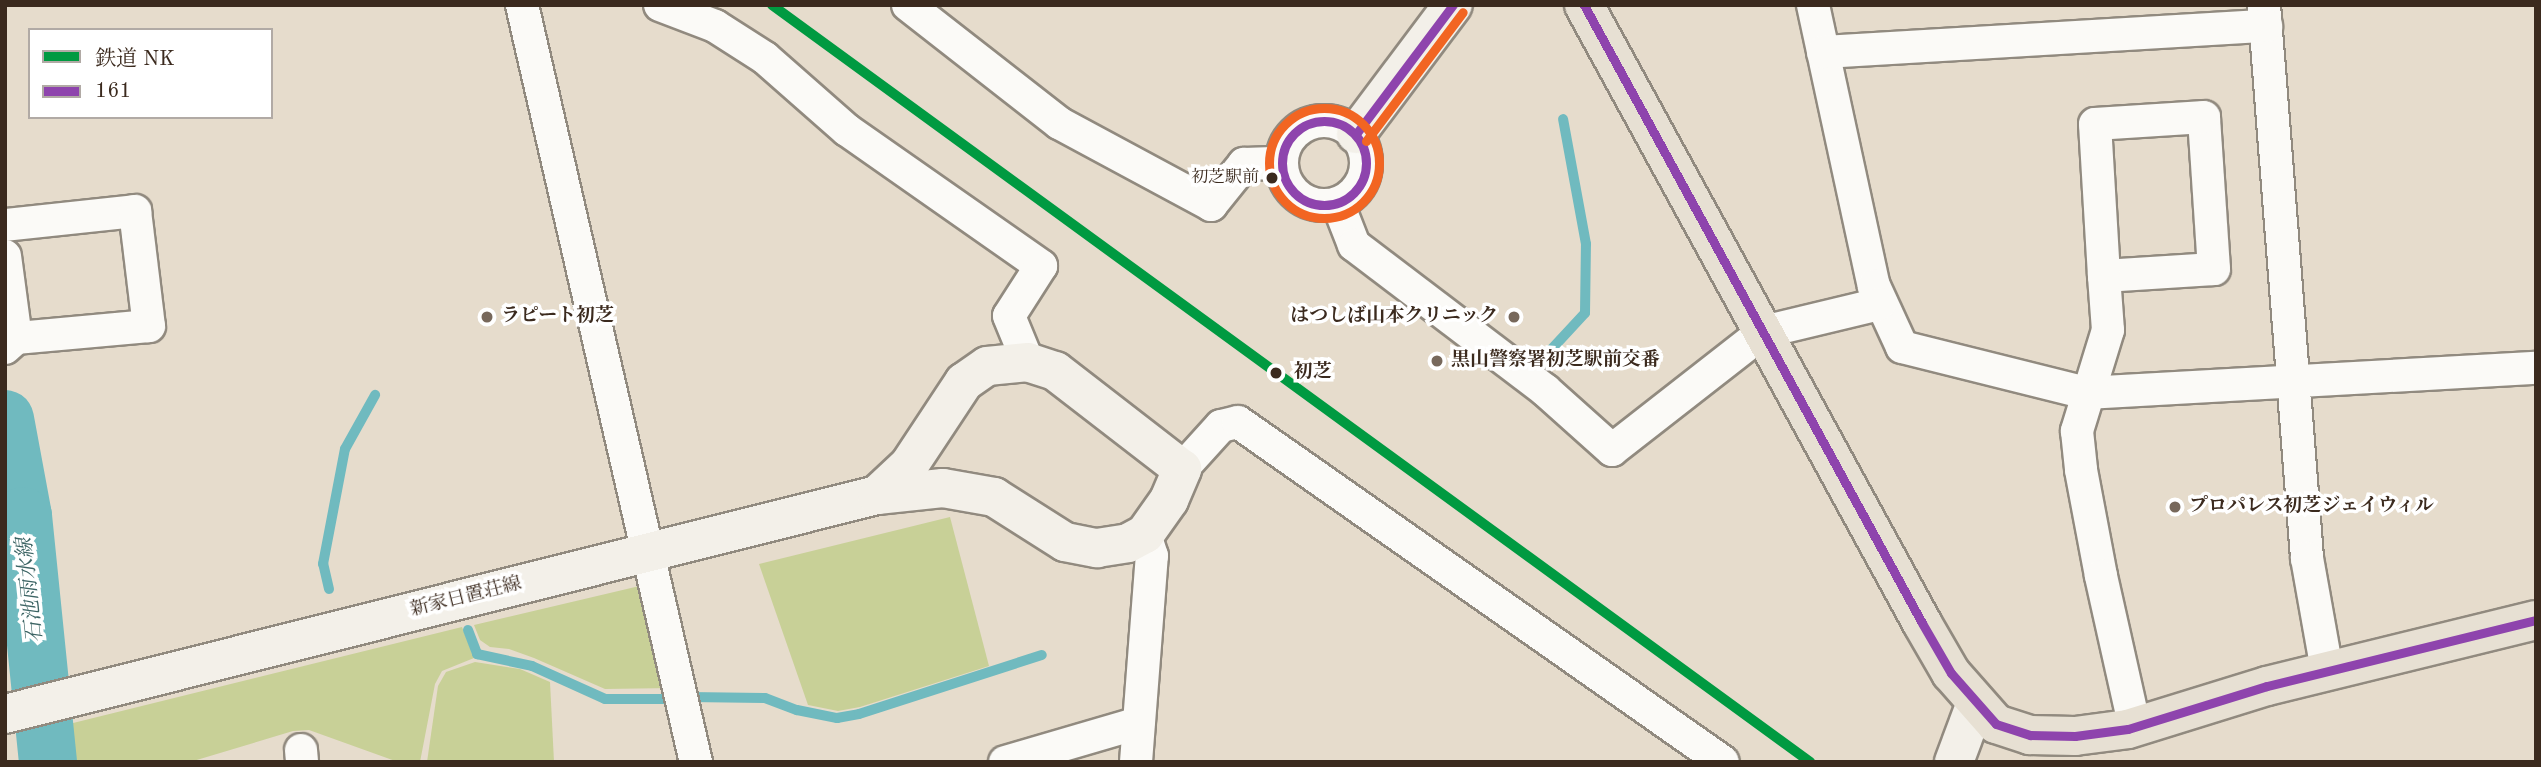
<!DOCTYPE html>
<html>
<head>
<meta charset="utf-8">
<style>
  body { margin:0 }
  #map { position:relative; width:2541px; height:767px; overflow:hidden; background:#e6dccc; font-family:"Old Standard TT","Noto Serif JP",serif }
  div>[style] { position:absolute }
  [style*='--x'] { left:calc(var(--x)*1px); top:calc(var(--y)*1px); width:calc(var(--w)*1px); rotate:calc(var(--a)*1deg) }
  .green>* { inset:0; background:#c8d097 }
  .stream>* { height:10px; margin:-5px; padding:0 5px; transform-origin:5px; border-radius:5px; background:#70babf }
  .river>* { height:58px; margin:-29px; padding:0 29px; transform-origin:29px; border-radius:29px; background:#70babf }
  .roads { filter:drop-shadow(2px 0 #918a7f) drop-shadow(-2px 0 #918a7f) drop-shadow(0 2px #918a7f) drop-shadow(0 -2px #918a7f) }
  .street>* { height:32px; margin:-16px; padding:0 16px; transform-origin:16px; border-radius:16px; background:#fbfaf7 }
  .street>.ring { margin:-16px; padding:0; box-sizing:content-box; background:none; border:32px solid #fbfaf7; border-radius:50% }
  .secondary>* { height:38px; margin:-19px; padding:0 19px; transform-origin:19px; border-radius:19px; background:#f3f0e9 }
  .primary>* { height:38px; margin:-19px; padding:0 19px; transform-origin:19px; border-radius:19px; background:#e7e0d3 }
  .bus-1>* { height:9px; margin:-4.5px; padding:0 4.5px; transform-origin:4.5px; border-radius:4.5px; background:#8e44ad }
  .bus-1>.ring { margin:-4.5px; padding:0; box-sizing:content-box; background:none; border:9px solid #8e44ad; border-radius:50% }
  .bus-2>* { height:9px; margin:-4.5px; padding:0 4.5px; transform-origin:4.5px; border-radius:4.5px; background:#f26522 }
  .bus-2>.ring { margin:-4.5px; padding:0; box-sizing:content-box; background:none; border:9px solid #f26522; border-radius:50% }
  .rail-1>* { height:10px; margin:-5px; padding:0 5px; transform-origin:5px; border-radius:5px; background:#009a41 }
  .dots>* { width:19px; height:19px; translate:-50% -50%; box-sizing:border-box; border:4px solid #fff; border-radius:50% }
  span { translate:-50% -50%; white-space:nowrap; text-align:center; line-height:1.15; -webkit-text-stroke:7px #fff; paint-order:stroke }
  .bus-label { font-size:17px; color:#3b2a1e }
  .right { translate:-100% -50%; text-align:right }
  .poi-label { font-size:19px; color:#3b2a1e; font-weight:700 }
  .left { translate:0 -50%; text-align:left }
  .stop-label { font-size:19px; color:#3b2a1e; font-weight:700 }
  .street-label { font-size:19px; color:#3b2a1e }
  .water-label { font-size:21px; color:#3c6464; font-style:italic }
  .frame { position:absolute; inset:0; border:7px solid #3b2a1e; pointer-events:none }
  .legend { position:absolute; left:28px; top:28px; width:245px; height:91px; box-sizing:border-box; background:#fff; border:2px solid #b1aaa5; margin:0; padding:9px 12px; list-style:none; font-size:21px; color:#3b2a1e }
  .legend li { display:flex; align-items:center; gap:14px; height:35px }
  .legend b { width:35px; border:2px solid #b1aaa5 }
</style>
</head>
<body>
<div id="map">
  <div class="green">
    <i style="clip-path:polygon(950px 517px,989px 666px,860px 707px,838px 711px,808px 705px,759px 564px)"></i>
    <i style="clip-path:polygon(648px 584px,672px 688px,605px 689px,534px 658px,509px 649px,490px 647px,480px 640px,474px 625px)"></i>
    <i style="clip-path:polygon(462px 627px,474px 658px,442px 671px,435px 684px,420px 762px,398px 762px,309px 730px,293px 731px,190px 762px,68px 762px,65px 725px)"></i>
    <i style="clip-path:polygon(475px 662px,520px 669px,550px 682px,554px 762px,427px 762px,438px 686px,446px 672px)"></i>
  </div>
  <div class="stream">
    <i style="--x:1536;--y:366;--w:72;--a:-47.2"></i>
    <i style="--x:1585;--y:313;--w:69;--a:-89.2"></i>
    <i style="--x:1586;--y:244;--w:127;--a:-100.4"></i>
    <i style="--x:329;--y:589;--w:26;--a:-103"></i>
    <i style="--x:323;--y:564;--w:117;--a:-79.2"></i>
    <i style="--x:345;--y:449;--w:62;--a:-60.9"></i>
    <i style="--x:468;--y:630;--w:26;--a:69"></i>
    <i style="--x:477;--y:654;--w:56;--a:12.3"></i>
    <i style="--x:532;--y:666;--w:80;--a:24.3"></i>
    <i style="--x:605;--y:699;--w:61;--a:0"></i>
    <i style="--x:689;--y:697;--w:76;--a:0.8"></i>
    <i style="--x:765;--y:698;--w:34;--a:21"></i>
    <i style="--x:797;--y:710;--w:41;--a:11.3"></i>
    <i style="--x:837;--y:718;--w:22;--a:-10"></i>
    <i style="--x:859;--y:714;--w:192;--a:-17.9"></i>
  </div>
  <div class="river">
    <i style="--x:5;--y:419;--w:99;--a:79.5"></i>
    <i style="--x:23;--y:516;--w:247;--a:84.2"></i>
  </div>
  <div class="roads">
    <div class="street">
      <i style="--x:522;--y:5;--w:777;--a:77.06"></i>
      <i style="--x:660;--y:5;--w:59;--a:20.9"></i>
      <i style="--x:715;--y:26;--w:59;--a:32.6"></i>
      <i style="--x:765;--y:58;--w:109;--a:41.3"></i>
      <i style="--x:847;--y:130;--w:237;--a:35"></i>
      <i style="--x:1041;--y:266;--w:59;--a:122.6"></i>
      <i style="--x:1009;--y:316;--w:50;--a:67.6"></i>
      <i style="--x:908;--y:5;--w:192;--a:38"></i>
      <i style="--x:1059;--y:123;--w:173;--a:28.3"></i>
      <i style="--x:1211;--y:205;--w:53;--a:-51.2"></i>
      <i style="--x:1244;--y:164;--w:37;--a:-2"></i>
      <i style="--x:1813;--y:5;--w:288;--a:77.8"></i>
      <i style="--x:1874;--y:286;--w:67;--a:65.3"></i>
      <i style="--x:1902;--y:347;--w:190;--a:14"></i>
      <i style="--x:2086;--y:393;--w:451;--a:-3.2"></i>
      <i style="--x:2264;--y:5;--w:555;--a:85.55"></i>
      <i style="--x:2307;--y:558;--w:114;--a:79.9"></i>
      <i style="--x:1823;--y:52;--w:444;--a:-3.4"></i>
      <i class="ring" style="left:1282px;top:121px;width:52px;height:52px"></i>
      <i style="--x:1338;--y:204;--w:44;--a:68.7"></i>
      <i style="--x:1354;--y:245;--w:240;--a:37.2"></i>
      <i style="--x:1545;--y:390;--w:90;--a:41.8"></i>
      <i style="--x:1612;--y:450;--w:192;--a:-38"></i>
      <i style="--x:1763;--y:332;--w:120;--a:-13.5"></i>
      <i style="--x:5;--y:225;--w:131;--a:-6.1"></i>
      <i style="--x:135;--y:211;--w:116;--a:83.1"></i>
      <i style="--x:149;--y:326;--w:134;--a:174.8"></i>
      <i style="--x:5;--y:256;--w:83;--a:82.4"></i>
      <i style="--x:16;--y:338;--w:15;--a:138"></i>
      <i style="--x:2104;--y:276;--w:110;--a:-3.6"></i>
      <i style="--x:2214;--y:269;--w:152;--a:-93.8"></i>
      <i style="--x:2204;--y:117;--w:109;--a:176.3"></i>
      <i style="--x:2095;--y:124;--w:152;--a:86.6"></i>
      <i style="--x:2104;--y:276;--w:54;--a:85.8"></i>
      <i style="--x:2108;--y:330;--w:106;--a:107.1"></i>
      <i style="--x:2077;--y:431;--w:39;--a:84"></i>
      <i style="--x:2081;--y:470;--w:108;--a:79.3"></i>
      <i style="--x:2101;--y:576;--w:156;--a:77.4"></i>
      <i style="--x:1182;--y:469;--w:58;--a:-47.8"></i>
      <i style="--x:1221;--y:426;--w:17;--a:-13"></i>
      <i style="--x:1238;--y:422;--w:592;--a:35.03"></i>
      <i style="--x:301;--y:750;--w:12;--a:85"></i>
      <i style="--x:1005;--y:762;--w:139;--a:-16.3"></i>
      <i style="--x:1136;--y:762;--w:207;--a:-85.6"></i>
      <i style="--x:1152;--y:556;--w:23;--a:-108"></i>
    </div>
    <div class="secondary">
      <i style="--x:1356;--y:134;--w:161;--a:-53.1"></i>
      <i style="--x:5;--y:714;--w:899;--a:-14.1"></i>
      <i style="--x:877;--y:495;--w:66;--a:-6.1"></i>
      <i style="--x:943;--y:488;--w:52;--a:10"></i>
      <i style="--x:994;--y:497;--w:84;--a:32.4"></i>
      <i style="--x:1065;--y:542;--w:33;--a:11"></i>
      <i style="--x:1097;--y:548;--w:31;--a:-9"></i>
      <i style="--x:1128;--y:543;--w:19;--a:-28"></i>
      <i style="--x:1145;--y:534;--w:42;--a:-54.8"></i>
      <i style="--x:1169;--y:500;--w:34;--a:-67"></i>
      <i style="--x:1182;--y:469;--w:160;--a:-142.3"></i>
      <i style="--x:1055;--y:371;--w:28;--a:-162"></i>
      <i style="--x:1028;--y:362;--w:41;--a:174.4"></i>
      <i style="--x:987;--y:366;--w:28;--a:145"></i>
      <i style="--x:964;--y:382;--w:100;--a:123.5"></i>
      <i style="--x:909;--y:465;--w:44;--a:136.8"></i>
      <i style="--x:1954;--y:762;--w:63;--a:-69.6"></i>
    </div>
    <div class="primary">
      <i style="--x:1584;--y:5;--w:704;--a:61.32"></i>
      <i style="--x:1922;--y:623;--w:58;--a:59.9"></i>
      <i style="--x:1951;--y:673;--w:68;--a:48.6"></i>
      <i style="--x:1996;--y:724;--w:36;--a:18"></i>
      <i style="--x:2030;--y:735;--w:45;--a:1.3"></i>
      <i style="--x:2075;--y:736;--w:53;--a:-7.5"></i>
      <i style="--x:2128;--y:729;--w:145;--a:-17.2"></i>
      <i style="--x:2267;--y:686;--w:277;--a:-13.8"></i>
    </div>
  </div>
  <div class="bus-1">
    <i style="--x:1584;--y:5;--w:704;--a:61.32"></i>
    <i style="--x:1922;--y:623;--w:58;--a:59.9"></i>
    <i style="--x:1951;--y:673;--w:68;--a:48.6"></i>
    <i style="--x:1996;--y:724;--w:36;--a:18"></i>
    <i style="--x:2030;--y:735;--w:45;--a:1.3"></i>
    <i style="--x:2075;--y:736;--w:53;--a:-7.5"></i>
    <i style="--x:2128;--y:729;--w:145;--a:-17.2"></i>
    <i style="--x:2267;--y:686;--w:277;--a:-13.8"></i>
    <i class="ring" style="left:1282px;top:121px;width:75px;height:75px"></i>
    <i style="--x:1356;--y:134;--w:161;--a:-53.1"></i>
  </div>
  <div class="bus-2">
    <i class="ring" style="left:1269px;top:108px;width:101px;height:101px"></i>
    <i style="--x:1366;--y:141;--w:161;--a:-53.1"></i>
  </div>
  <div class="rail-1">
    <i style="--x:772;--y:5;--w:1285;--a:36.1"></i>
  </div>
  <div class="dots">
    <i style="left:1272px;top:178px;background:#3b2a1e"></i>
    <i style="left:487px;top:317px;background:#77685b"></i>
    <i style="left:1514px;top:317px;background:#77685b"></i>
    <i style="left:1437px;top:361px;background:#77685b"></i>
    <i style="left:1276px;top:373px;background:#3b2a1e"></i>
    <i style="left:2175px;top:507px;background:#77685b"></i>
  </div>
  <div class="bus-label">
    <span class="right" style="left:1259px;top:178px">初芝駅前</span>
  </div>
  <div class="poi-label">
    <span class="left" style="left:501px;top:317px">ラピート初芝</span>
    <span class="right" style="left:1498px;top:317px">はつしば山本クリニック</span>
    <span class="left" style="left:1451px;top:361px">黒山警察署初芝駅前交番</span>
    <span class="left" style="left:2189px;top:507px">プロパレス初芝ジェイウィル</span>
  </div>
  <div class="stop-label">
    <span class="left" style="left:1294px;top:373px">初芝</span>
  </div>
  <div class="street-label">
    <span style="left:466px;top:598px;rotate:-14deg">新家日置荘線</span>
  </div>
  <div class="water-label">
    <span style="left:31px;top:590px;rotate:-96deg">石池雨水線</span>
  </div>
  <div class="frame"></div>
  <ul class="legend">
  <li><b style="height:9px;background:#009a41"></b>鉄道 NK</li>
  <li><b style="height:9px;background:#8e44ad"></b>161</li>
  </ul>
</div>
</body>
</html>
